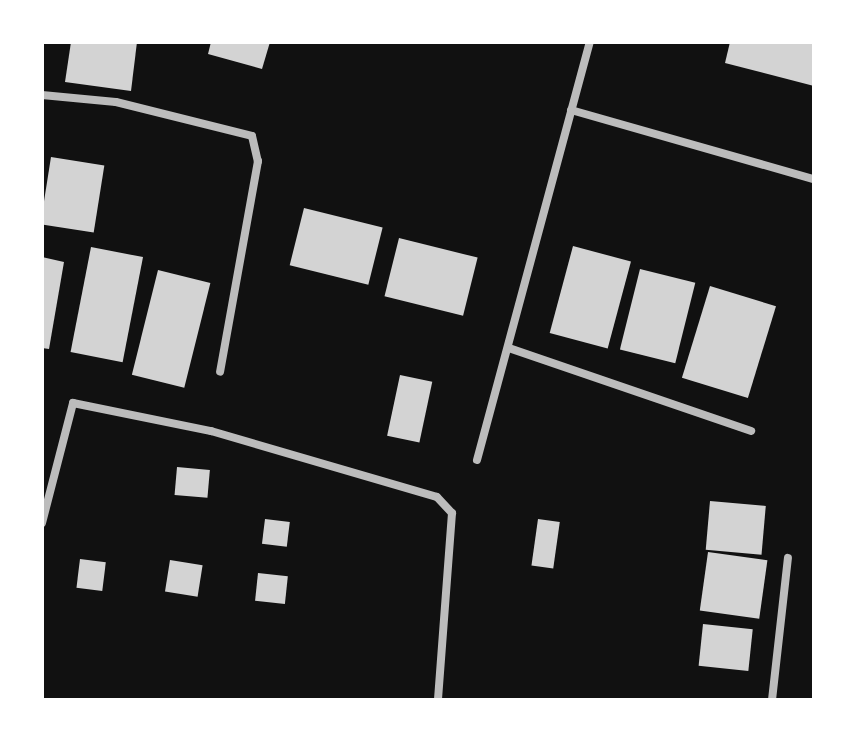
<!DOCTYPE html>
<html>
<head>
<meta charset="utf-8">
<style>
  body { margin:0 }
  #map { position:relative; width:856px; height:742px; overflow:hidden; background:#111; font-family:Manrope,sans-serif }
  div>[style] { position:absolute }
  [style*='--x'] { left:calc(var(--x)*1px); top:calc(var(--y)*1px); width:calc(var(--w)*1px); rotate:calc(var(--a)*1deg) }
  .building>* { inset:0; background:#d3d3d3; transform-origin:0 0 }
  .minor>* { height:8px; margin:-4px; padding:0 4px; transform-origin:4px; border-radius:4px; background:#bcbcbc }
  span { translate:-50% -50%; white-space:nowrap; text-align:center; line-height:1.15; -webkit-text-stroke:8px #fff; paint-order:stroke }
  .frame { position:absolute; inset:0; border:44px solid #fff; pointer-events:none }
</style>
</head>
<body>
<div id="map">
  <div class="building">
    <i style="clip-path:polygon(71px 42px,137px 42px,131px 91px,65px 82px)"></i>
    <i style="clip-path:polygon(211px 42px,270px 42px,262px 69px,208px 54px)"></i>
    <i style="clip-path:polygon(730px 42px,814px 42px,814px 86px,725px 63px)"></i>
    <i style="left:51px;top:157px;width:54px;height:68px;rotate:9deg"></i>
    <i style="left:304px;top:208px;width:81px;height:59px;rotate:14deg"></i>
    <i style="left:399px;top:238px;width:81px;height:60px;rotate:14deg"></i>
    <i style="left:573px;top:246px;width:60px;height:90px;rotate:15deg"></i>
    <i style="left:91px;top:247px;width:53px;height:107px;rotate:11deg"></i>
    <i style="clip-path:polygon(42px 257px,64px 262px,49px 349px,42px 348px)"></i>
    <i style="left:640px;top:269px;width:57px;height:83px;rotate:14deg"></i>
    <i style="left:158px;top:270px;width:54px;height:108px;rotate:14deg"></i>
    <i style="left:710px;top:286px;width:69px;height:96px;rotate:17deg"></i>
    <i style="left:400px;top:375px;width:33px;height:62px;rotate:12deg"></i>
    <i style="left:177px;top:467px;width:33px;height:28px;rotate:5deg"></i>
    <i style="left:710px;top:501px;width:56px;height:49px;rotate:5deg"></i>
    <i style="left:265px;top:519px;width:25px;height:25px;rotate:7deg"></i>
    <i style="left:538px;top:519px;width:22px;height:47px;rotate:8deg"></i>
    <i style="left:708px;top:552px;width:60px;height:59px;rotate:8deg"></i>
    <i style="left:80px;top:559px;width:26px;height:29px;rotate:7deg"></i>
    <i style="left:170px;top:560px;width:33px;height:32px;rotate:9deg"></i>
    <i style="left:258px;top:573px;width:30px;height:28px;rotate:6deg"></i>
    <i style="left:703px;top:624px;width:50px;height:42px;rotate:6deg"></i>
  </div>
  <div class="minor">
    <i style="--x:42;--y:95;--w:74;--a:5.4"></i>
    <i style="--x:116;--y:102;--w:140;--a:14"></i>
    <i style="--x:252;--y:136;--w:26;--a:77"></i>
    <i style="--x:258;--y:161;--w:214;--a:100.2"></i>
    <i style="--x:571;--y:110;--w:253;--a:15.9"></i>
    <i style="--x:509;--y:348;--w:256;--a:18.9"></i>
    <i style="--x:477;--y:460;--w:433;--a:-74.9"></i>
    <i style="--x:42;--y:523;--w:124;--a:-75.5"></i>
    <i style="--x:73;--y:403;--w:141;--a:11.5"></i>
    <i style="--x:211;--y:431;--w:235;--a:16.3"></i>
    <i style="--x:437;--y:497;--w:22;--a:47"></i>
    <i style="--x:452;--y:513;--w:188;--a:94.3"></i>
    <i style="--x:772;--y:700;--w:143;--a:-83.6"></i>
  </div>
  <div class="frame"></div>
</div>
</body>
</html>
